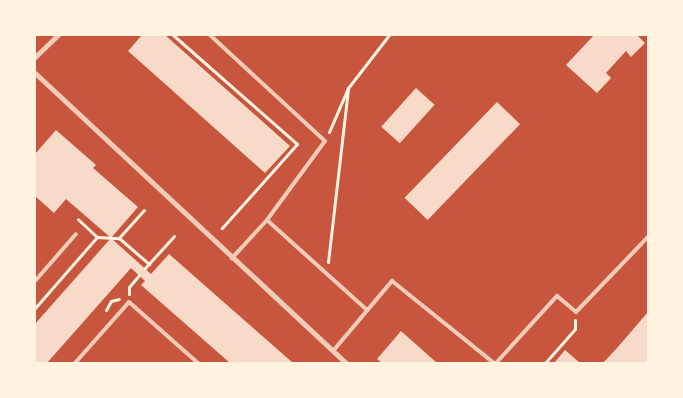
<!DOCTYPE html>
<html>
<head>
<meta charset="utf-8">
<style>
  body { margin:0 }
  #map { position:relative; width:683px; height:398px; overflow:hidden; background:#c8553d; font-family:Roboto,sans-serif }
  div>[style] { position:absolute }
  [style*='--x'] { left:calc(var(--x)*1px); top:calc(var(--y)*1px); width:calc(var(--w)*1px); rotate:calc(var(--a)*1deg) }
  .building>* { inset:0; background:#f7dbc8; transform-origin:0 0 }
  .path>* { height:3px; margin:-1.5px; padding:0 1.5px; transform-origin:1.5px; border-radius:1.5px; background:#fff3e0 }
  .service>* { height:4px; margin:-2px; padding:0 2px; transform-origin:2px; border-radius:2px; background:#f1ccb7 }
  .minor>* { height:5px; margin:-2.5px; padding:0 2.5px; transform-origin:2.5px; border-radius:2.5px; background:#f1ccb7 }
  span { translate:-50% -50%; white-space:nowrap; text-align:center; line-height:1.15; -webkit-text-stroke:4px #fff3e0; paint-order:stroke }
  .frame { position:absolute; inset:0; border:36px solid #fff3e0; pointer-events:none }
</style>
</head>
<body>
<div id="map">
  <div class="building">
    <i style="clip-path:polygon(142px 35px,165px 35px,290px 146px,265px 173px,128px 51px)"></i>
    <i style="clip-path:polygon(594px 35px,637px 35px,645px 43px,631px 57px,626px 51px,606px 73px,611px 78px,597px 93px,566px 65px)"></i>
    <i style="left:416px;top:88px;width:25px;height:52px;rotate:42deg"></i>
    <i style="left:497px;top:102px;width:32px;height:133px;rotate:44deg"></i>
    <i style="clip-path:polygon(56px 130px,96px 165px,93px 168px,138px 207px,111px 238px,66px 199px,54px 213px,35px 196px,35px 154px)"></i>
    <i style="clip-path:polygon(111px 238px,151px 274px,169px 254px,293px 363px,230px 363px,141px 285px,145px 281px,131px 268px,47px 363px,35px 363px,35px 324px)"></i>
    <i style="clip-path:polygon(648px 312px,648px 362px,603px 363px,617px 348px)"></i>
    <i style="clip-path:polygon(401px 331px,437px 363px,382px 363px,377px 359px)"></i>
    <i style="clip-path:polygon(565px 350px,580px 363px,554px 363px)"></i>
  </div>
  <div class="path">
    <i style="--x:173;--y:35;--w:165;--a:41.3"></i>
    <i style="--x:297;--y:144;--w:113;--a:131.8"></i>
    <i style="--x:329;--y:132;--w:48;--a:-66.6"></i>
    <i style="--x:348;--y:88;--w:67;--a:-52.3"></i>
    <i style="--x:144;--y:210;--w:38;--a:132"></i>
    <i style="--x:119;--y:238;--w:40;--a:41"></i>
    <i style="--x:97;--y:237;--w:22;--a:3"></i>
    <i style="--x:328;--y:262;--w:175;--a:-83.4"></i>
    <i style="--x:145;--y:268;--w:43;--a:-47.8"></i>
    <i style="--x:129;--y:294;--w:7;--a:-90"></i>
    <i style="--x:129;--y:287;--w:16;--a:-50"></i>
    <i style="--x:35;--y:308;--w:94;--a:-48.9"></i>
    <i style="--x:97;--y:237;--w:26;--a:-137"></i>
    <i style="--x:106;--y:310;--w:10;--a:-61"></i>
    <i style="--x:111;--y:301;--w:8;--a:-14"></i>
    <i style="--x:545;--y:363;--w:45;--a:-48.6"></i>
    <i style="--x:575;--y:329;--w:9;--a:-90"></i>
  </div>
  <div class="service">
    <i style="--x:210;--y:35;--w:156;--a:42.7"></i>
    <i style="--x:325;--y:141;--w:98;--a:126.3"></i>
    <i style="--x:267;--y:220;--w:52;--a:132.6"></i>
    <i style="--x:267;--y:220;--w:135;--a:42"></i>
    <i style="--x:35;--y:281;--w:62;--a:-48.9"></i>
    <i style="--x:333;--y:351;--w:92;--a:-49.9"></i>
    <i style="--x:392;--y:281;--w:131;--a:38.8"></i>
    <i style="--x:75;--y:363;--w:81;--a:-48.5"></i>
    <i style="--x:129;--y:302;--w:92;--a:41.5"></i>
    <i style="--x:496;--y:363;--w:91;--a:-47.7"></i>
    <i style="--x:557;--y:296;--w:25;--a:40"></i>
    <i style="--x:576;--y:312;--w:104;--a:-46.2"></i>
  </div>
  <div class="minor">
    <i style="--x:35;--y:57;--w:32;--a:-44"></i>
    <i style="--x:35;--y:73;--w:425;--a:43"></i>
  </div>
  <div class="frame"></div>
</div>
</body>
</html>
